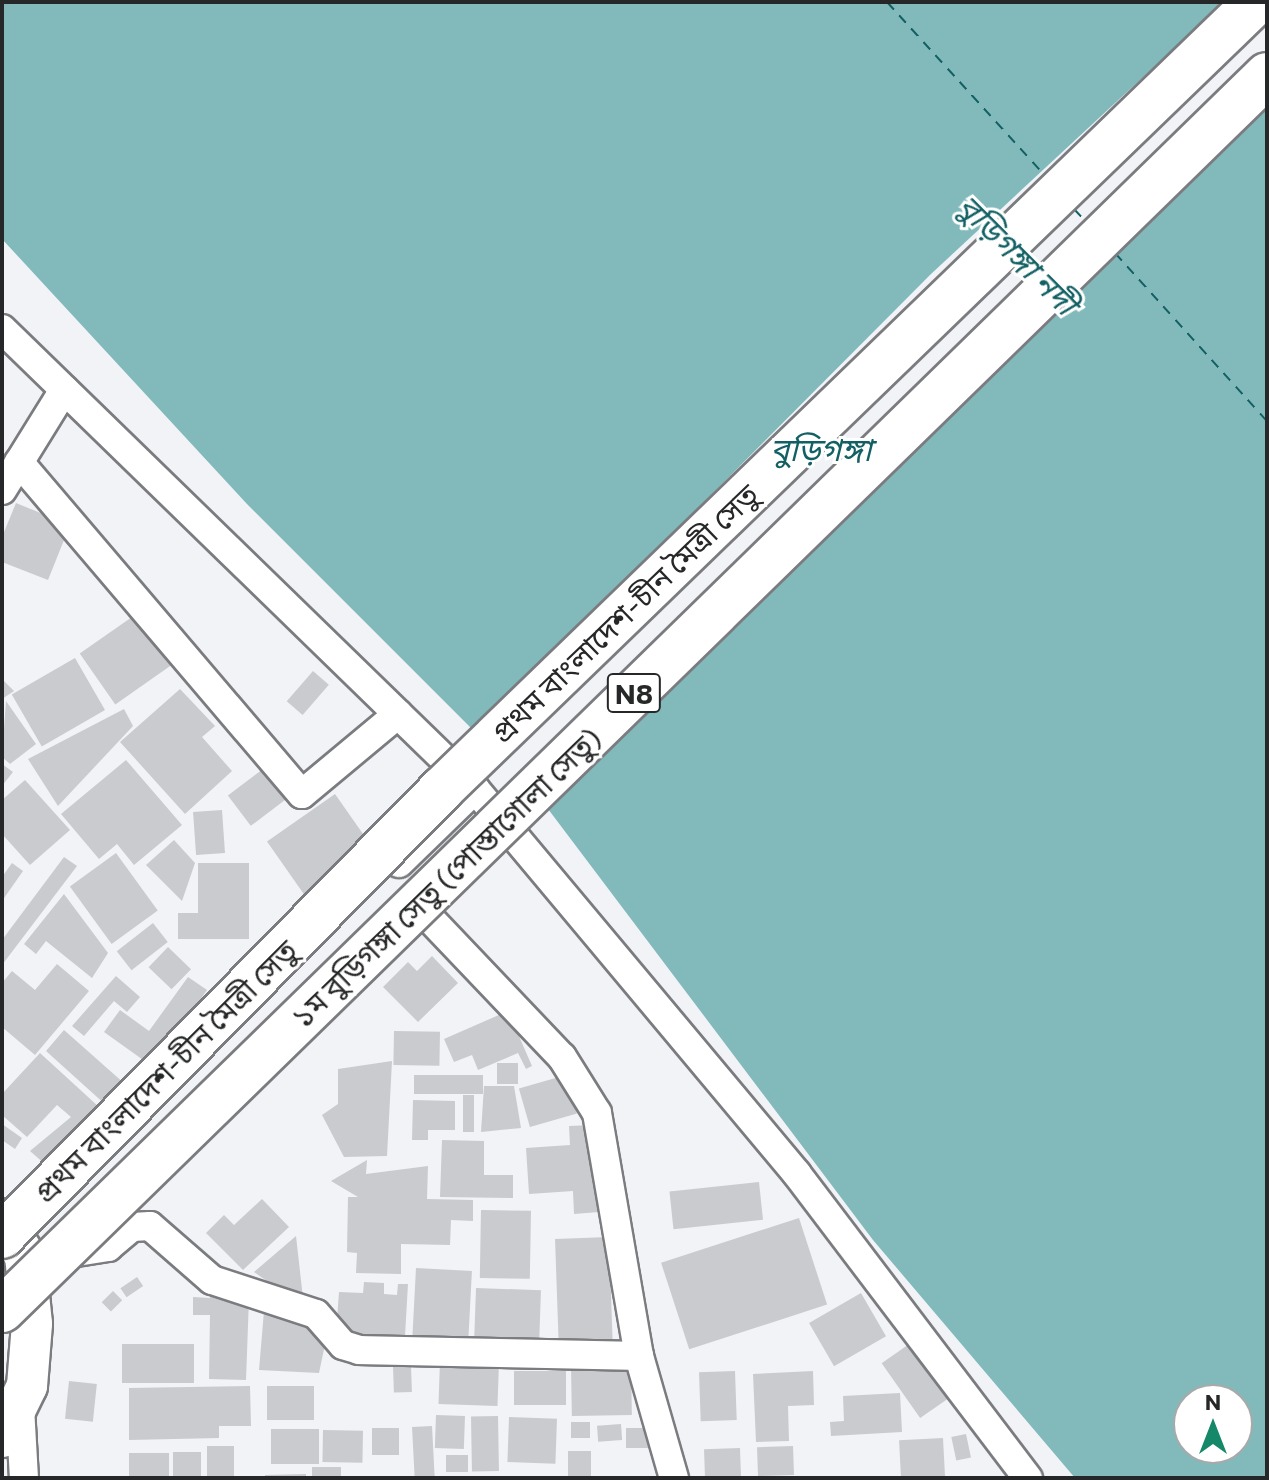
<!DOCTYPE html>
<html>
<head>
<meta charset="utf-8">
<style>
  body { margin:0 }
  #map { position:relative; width:1269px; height:1480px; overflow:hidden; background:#f1f3f6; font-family:Commissioner,"Noto Sans Bengali",sans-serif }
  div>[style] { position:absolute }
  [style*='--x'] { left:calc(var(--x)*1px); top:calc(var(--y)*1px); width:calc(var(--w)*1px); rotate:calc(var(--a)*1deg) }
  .water>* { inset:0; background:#82babc }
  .pier>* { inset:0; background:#f1f3f6 }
  .ferry>* { height:2px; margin-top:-1px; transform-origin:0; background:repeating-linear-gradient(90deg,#126063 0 10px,transparent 0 18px) }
  .building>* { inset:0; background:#c9cbce; transform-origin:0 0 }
  .roads { filter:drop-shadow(2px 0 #7b7c7f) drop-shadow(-2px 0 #7b7c7f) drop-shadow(0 2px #7b7c7f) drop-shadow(0 -2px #7b7c7f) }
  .street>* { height:28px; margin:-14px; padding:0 14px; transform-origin:14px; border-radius:14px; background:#fff }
  .secondary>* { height:40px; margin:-20px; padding:0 20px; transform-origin:20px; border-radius:20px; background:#fff }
  .bridges { filter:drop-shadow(2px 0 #7b7c7f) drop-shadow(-2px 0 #7b7c7f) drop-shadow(0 2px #7b7c7f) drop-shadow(0 -2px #7b7c7f) }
  .highway-bridge>* { height:44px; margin:-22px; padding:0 22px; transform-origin:22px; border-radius:22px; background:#fff }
  span { translate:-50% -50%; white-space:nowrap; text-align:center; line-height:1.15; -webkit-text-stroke:6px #fff; paint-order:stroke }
  .shield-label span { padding:2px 6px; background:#fff; border:2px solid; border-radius:6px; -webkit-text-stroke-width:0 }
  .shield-label { font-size:28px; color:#262728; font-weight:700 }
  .street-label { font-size:30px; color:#262728 }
  .water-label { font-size:32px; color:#126063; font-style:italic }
  .frame { position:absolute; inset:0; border:4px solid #262728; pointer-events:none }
  .north { position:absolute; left:1173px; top:1384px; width:80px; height:80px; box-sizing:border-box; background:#fff; border:2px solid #a8a9a9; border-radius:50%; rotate:0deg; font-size:22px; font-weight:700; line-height:32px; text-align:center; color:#262728 }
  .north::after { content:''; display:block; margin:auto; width:28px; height:36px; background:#158869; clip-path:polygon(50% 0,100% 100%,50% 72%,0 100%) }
</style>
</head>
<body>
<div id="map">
  <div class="water">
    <i style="clip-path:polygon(evenodd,2px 2px,1267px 2px,1267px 1478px,1075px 1478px,873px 1240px,536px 793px,247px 504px,2px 239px,2px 2px,1189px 1400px,1237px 1400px,1237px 1448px,1189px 1448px,1189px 1400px)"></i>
  </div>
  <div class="pier">
    <i style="clip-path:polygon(1224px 2px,1267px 2px,1267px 72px,524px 787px,472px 735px,931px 274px)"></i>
  </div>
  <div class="ferry">
    <i style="--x:887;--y:2;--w:236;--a:47.7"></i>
    <i style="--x:1074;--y:209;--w:18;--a:47"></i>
    <i style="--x:1115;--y:253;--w:227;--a:47.9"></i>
  </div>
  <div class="building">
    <i style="clip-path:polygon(16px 503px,70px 525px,48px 580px,2px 562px,2px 537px)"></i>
    <i style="left:142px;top:610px;width:62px;height:76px;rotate:55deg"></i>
    <i style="left:75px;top:658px;width:60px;height:73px;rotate:60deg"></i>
    <i style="left:313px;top:671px;width:21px;height:40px;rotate:41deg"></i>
    <i style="clip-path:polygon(2px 679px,14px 691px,2px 699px)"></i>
    <i style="clip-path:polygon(180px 689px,215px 726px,202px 737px,232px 771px,185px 814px,120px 742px)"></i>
    <i style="clip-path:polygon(6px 701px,36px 744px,10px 764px,2px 757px)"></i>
    <i style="clip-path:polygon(124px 709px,133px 726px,58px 806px,28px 759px)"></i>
    <i style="clip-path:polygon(126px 760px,182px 825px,134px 865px,117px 844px,99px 859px,61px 814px)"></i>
    <i style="left:271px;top:763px;width:38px;height:54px;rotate:53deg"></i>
    <i style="clip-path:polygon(2px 764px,13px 772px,2px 786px)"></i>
    <i style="clip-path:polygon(25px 780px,70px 830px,30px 865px,2px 834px,2px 800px)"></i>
    <i style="left:335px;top:794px;width:65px;height:83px;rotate:55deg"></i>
    <i style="left:222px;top:810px;width:43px;height:29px;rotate:86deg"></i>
    <i style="clip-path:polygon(174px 840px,195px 863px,182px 901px,146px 865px)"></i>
    <i style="left:116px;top:853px;width:71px;height:57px;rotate:54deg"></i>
    <i style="clip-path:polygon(64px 857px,77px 866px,2px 965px,2px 940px)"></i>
    <i style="clip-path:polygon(12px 863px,23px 871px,2px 901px,2px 877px)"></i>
    <i style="clip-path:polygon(198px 863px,249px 863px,249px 939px,178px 939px,178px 913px,198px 913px)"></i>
    <i style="clip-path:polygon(64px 894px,108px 953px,92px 978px,46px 941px,36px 954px,24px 944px)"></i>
    <i style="left:153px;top:923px;width:24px;height:46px;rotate:52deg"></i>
    <i style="left:168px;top:947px;width:32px;height:28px;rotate:44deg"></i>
    <i style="clip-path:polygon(432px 956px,458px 983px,418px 1022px,383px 987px,408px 962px,417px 971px)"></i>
    <i style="clip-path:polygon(57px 964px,89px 991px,35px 1055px,2px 1027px,2px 983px,12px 971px,35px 990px)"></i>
    <i style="clip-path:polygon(116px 976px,140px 997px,127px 1012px,114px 1001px,84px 1036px,72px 1026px)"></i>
    <i style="clip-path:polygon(188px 977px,207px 990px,153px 1067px,104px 1032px,120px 1010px,149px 1031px)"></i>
    <i style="clip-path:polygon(508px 1011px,532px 1066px,526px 1069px,518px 1053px,478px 1070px,472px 1055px,454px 1062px,444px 1039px)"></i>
    <i style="clip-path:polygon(64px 1030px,134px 1092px,107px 1106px,46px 1051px)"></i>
    <i style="left:394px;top:1031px;width:46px;height:34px;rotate:1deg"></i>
    <i style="clip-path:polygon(40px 1053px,99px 1107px,46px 1165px,30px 1151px,71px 1117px,57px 1105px,27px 1137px,2px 1115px,2px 1094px)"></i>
    <i style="clip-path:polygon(392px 1061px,387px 1156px,344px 1157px,322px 1115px,338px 1104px,338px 1069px)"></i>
    <i style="left:497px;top:1063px;width:21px;height:21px"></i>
    <i style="left:483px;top:1075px;width:19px;height:69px;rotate:90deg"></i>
    <i style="left:566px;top:1075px;width:40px;height:49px;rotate:74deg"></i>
    <i style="clip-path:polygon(484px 1086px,514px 1086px,521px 1128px,481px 1132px)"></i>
    <i style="left:463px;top:1095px;width:11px;height:37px"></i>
    <i style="clip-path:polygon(413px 1100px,455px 1101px,455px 1130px,428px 1130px,428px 1140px,412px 1140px)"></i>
    <i style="clip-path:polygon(2px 1124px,22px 1138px,15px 1149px,2px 1140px)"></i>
    <i style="clip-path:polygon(593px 1125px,599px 1212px,574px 1214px,573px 1191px,529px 1194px,526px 1148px,570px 1145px,569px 1126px)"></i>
    <i style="clip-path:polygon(442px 1140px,484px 1141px,484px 1175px,513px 1175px,513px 1198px,440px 1197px)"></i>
    <i style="clip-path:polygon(367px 1160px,366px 1174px,428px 1166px,427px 1199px,473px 1200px,473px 1221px,451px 1220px,450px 1245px,401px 1244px,401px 1274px,356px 1273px,357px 1253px,347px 1252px,348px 1197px,358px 1197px,331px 1181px)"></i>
    <i style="left:759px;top:1182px;width:38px;height:90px;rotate:84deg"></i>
    <i style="clip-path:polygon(262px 1199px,289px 1227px,243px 1270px,206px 1233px,224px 1215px,234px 1225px)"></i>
    <i style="left:481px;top:1210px;width:50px;height:68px;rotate:1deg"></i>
    <i style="left:799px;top:1218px;width:91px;height:145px;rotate:72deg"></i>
    <i style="clip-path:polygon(296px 1236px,304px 1307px,254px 1272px)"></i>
    <i style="left:609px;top:1237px;width:113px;height:54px;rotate:88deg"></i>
    <i style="left:416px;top:1268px;width:56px;height:69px;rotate:3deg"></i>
    <i style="left:137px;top:1277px;width:11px;height:20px;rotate:56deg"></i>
    <i style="clip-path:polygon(364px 1282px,384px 1283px,384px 1294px,397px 1295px,398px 1284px,408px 1284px,405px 1336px,336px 1333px,339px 1292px,363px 1293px)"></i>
    <i style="clip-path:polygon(211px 1283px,249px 1298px,246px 1380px,209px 1379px,210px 1315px,193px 1315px,193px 1297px,210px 1298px)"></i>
    <i style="left:476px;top:1288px;width:65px;height:66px;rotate:2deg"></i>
    <i style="left:113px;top:1291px;width:13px;height:16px;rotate:45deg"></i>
    <i style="left:861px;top:1293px;width:50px;height:60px;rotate:60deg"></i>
    <i style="clip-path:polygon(265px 1299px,328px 1330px,319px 1373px,259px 1370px)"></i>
    <i style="left:912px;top:1342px;width:67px;height:37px;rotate:55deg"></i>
    <i style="left:122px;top:1344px;width:72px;height:39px"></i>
    <i style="left:440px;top:1361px;width:59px;height:43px;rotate:2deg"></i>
    <i style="left:631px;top:1365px;width:50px;height:60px;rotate:89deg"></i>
    <i style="left:411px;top:1366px;width:26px;height:18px;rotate:88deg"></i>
    <i style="left:514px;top:1371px;width:52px;height:34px"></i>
    <i style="left:735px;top:1371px;width:49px;height:36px;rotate:88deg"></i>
    <i style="clip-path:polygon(813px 1371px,814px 1405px,788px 1406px,789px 1441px,756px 1442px,753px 1374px)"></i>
    <i style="left:69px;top:1381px;width:28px;height:38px;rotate:6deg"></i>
    <i style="clip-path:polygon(250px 1386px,251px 1426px,219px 1426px,219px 1438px,129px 1440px,129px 1388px)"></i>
    <i style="left:267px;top:1386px;width:47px;height:34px"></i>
    <i style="clip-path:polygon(900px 1393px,902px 1432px,831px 1436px,830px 1422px,844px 1421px,843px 1396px)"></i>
    <i style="left:436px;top:1415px;width:29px;height:33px;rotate:2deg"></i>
    <i style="left:498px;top:1416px;width:55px;height:27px;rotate:89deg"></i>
    <i style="left:509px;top:1417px;width:48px;height:45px;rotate:2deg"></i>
    <i style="left:590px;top:1422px;width:16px;height:19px;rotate:90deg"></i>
    <i style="left:621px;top:1424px;width:16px;height:24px;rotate:86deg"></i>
    <i style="left:432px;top:1426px;width:51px;height:20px;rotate:87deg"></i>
    <i style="left:372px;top:1428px;width:27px;height:27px"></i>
    <i style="left:626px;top:1428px;width:28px;height:20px"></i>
    <i style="left:271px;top:1429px;width:48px;height:35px"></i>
    <i style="left:323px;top:1430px;width:40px;height:32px;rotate:1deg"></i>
    <i style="left:966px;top:1434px;width:24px;height:15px;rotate:78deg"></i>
    <i style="left:943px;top:1438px;width:38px;height:44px;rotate:87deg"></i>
    <i style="left:207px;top:1446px;width:27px;height:32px"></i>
    <i style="left:793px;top:1446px;width:29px;height:36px;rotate:88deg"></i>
    <i style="left:740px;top:1448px;width:30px;height:36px;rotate:88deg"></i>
    <i style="left:568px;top:1451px;width:23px;height:26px"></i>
    <i style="left:173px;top:1452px;width:28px;height:26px"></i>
    <i style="left:129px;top:1453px;width:40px;height:25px"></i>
    <i style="left:446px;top:1455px;width:22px;height:17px"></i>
    <i style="left:312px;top:1467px;width:29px;height:11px"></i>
    <i style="clip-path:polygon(306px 1474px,306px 1478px,265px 1478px,265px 1475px)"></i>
  </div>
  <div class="roads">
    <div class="street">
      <i style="--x:2;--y:329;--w:660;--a:44.2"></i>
      <i style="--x:475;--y:789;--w:502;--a:50.09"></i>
      <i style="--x:797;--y:1174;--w:382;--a:52.8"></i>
      <i style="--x:19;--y:462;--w:436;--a:49.6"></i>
      <i style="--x:302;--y:794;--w:125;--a:-39.8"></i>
      <i style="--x:2;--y:490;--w:118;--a:-58.2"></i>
      <i style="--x:399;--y:863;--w:106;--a:-44.2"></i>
      <i style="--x:417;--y:905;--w:210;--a:46.4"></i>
      <i style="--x:562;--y:1057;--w:66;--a:58"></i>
      <i style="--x:597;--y:1113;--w:247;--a:80.2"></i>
      <i style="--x:639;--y:1356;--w:127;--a:74"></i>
      <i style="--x:58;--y:1255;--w:51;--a:-9.1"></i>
      <i style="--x:108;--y:1247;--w:31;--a:-40"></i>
      <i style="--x:132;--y:1227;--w:18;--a:-3"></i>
      <i style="--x:150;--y:1226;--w:82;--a:41.1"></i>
      <i style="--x:212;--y:1280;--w:109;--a:18.1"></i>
      <i style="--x:316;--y:1314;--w:41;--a:48.9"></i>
      <i style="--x:343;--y:1345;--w:17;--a:17"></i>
      <i style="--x:359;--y:1350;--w:280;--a:1.2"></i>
      <i style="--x:20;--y:1407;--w:71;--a:86.8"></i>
    </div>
    <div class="secondary">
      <i style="--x:2;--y:1219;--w:44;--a:58.1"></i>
      <i style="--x:25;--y:1256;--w:68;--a:84.1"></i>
      <i style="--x:32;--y:1324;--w:62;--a:94.6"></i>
      <i style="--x:27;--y:1386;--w:57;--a:116.1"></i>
    </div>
  </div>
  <div class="bridges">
    <div class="highway-bridge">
      <i style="--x:2;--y:1236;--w:627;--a:-45.45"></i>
      <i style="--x:442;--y:789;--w:1132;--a:-44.03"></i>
      <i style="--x:2;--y:1310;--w:1768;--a:-44.31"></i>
    </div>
  </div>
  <div class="shield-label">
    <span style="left:634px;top:693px">N8</span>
  </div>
  <div class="street-label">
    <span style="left:624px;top:613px;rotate:-44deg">প্রথম বাংলাদেশ-চীন মৈত্রী সেতু</span>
    <span style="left:446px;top:877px;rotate:-44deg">১ম বুড়িগঙ্গা সেতু (পোস্তাগোলা সেতু)</span>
    <span style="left:165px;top:1071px;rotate:-45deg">প্রথম বাংলাদেশ-চীন মৈত্রী সেতু</span>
  </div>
  <div class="water-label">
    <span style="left:1018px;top:254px;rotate:45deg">বুড়িগঙ্গা নদী</span>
    <span style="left:821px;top:448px">বুড়িগঙ্গা</span>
  </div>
  <div class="frame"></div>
  <div class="north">N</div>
</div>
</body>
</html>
